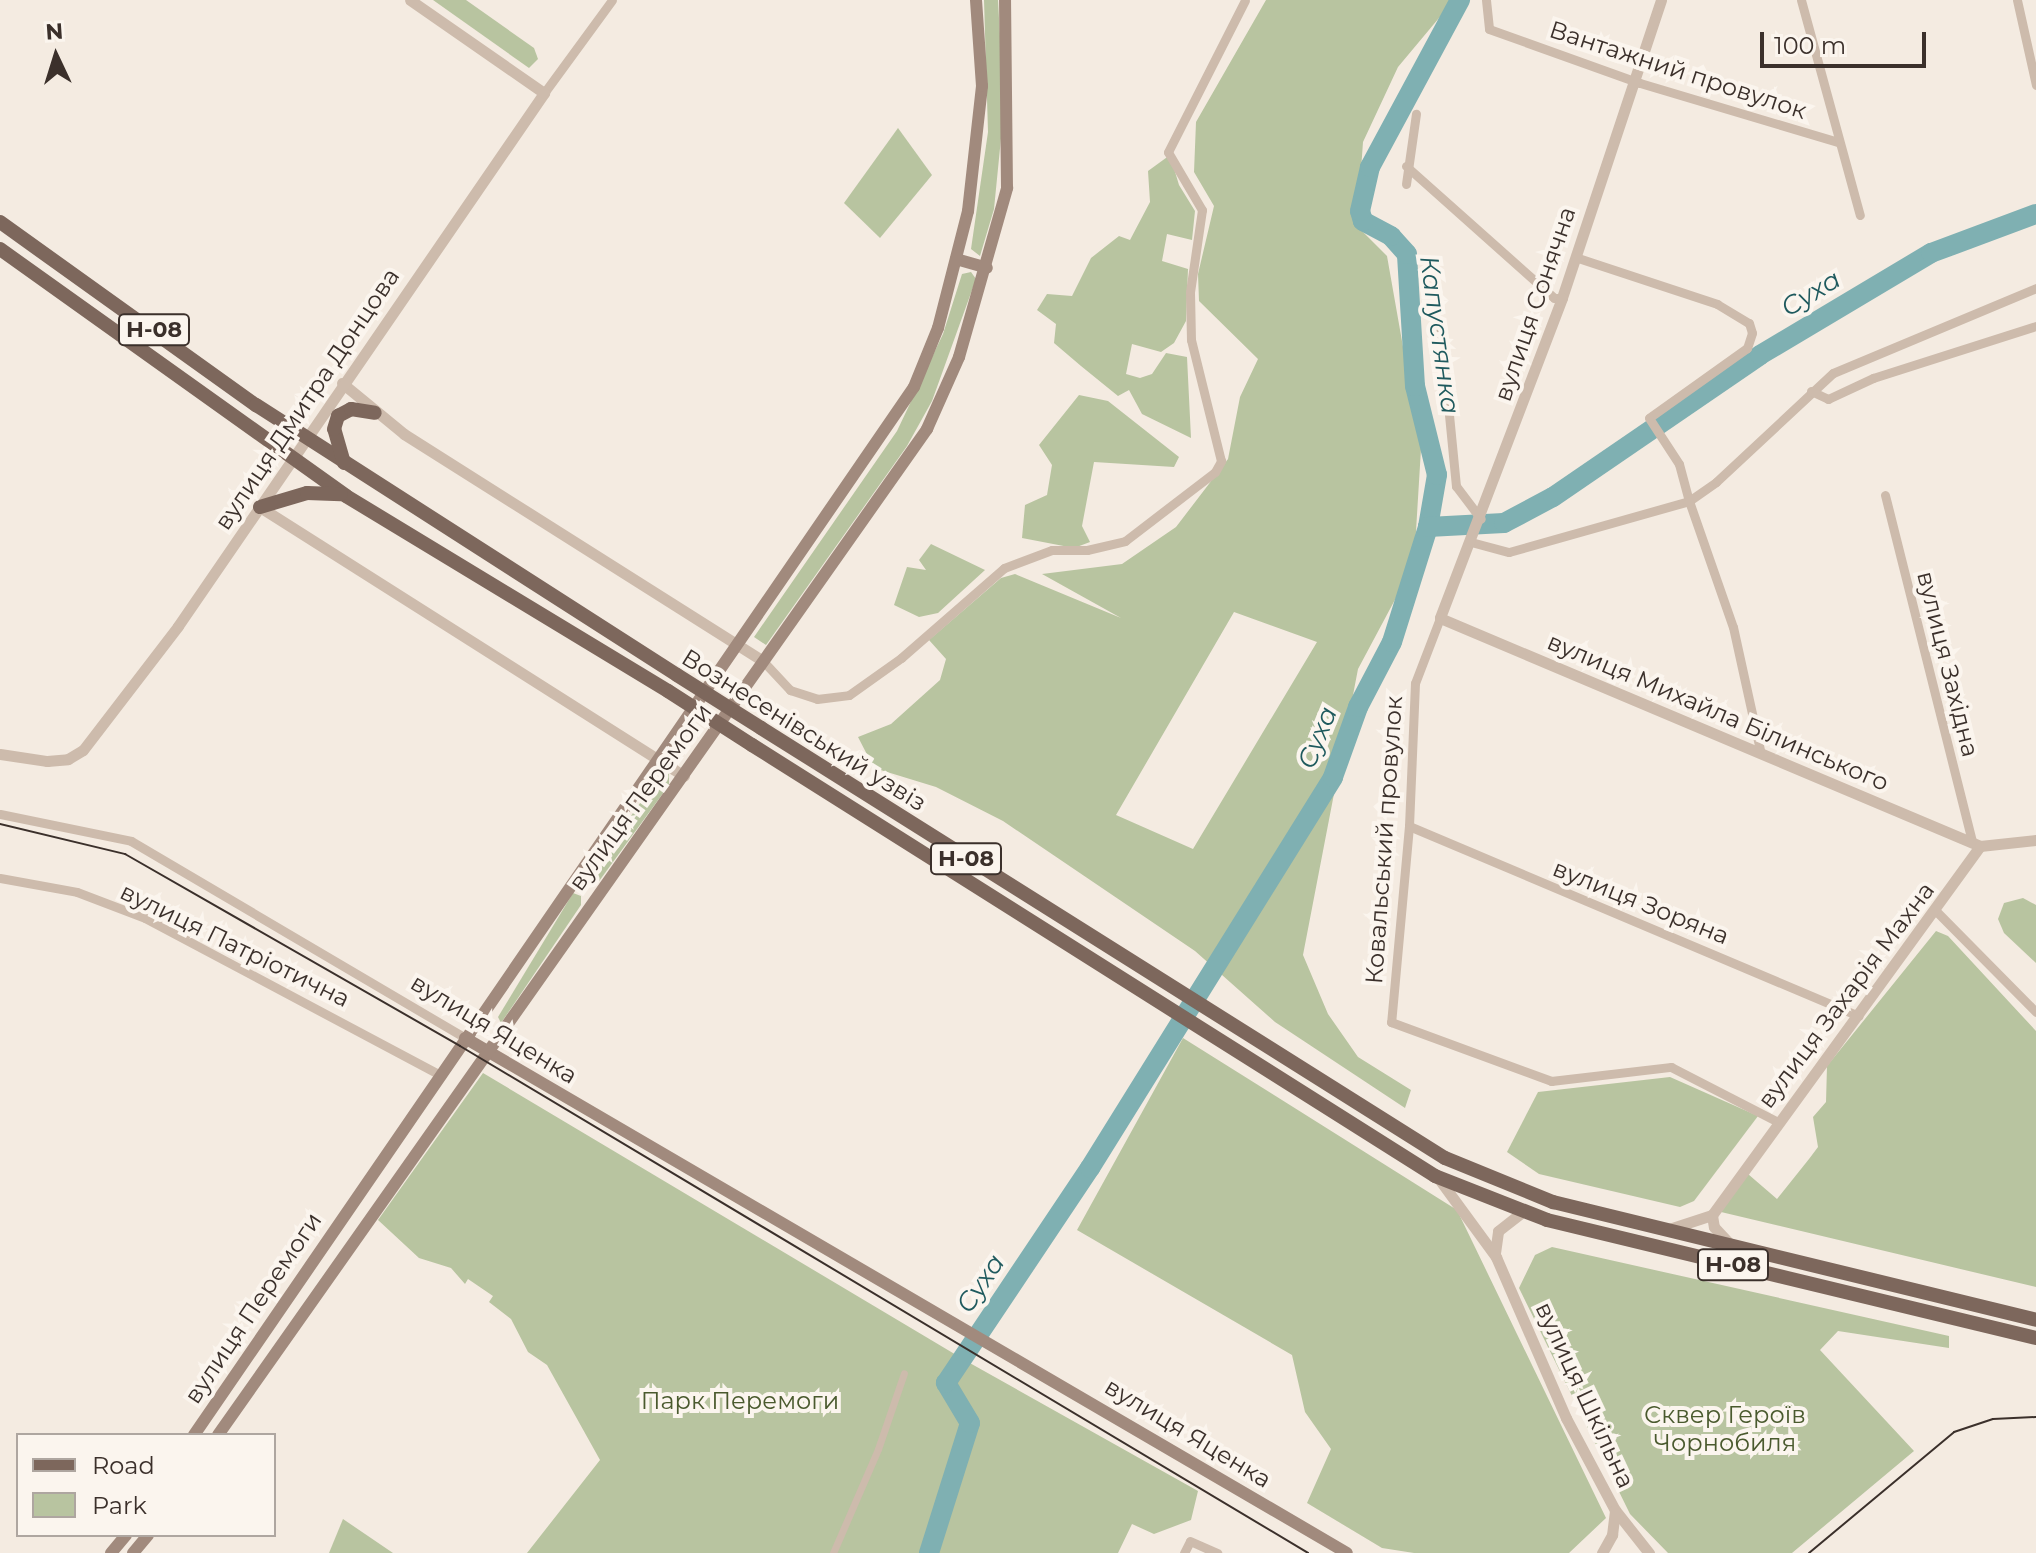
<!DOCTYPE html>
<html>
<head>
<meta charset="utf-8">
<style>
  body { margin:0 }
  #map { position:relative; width:2036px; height:1553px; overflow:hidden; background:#f4ebe1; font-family:Montserrat,sans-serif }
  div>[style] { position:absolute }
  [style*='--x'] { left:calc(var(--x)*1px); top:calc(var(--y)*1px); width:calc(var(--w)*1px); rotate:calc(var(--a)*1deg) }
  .green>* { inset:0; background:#b8c4a0 }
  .river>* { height:20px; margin:-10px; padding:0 10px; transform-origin:10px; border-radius:10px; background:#7fb0b2 }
  .pedestrian>* { height:7px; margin:-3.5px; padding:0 3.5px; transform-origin:3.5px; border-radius:3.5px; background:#cdbbac }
  .minor>* { height:9px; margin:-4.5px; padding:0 4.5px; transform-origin:4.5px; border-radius:4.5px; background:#cdbbac }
  .tertiary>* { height:11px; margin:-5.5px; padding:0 5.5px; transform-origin:5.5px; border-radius:5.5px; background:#cdbbac }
  .secondary>* { height:12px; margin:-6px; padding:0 6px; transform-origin:6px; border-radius:6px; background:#a18a7d }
  .primary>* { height:14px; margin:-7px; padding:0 7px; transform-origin:7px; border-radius:7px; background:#7d675c }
  .tram>* { height:2px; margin:-1px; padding:0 1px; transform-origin:1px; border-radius:1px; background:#3b302b }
  .primary-bridge>* { height:14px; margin:-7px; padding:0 7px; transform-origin:7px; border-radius:7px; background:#7d675c }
  span { translate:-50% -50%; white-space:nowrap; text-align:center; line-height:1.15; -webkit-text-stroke:8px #fbf5ee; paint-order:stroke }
  .shield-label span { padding:2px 6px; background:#fbf5ee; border:2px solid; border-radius:6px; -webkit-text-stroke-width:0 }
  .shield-label { font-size:22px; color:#3b302b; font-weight:700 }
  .street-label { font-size:24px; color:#3b302b }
  .park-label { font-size:24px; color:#4a5a2e }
  .water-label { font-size:26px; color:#1f5a5e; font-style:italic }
  .legend { position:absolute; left:16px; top:1433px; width:260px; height:104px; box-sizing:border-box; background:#fbf5ee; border:2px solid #aea6a0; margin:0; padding:10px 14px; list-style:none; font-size:24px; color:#3b302b }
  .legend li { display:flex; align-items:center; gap:16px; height:40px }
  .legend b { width:40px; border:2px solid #aea6a0 }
  .north { position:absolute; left:16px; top:16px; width:80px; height:80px; -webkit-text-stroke:6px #fbf5ee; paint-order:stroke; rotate:356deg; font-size:22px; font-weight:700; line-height:32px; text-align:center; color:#3b302b }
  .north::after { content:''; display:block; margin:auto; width:28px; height:36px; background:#3b302b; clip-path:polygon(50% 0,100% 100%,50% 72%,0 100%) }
  .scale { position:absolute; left:1760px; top:32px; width:166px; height:36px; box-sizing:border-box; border:4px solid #3b302b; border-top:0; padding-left:10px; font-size:24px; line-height:28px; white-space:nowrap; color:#3b302b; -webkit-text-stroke:6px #fbf5ee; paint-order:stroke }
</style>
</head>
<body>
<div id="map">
  <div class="green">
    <i style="clip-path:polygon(433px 0,466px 0,534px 48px,538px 59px,529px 68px)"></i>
    <i style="clip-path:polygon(984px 0,998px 0,1004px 108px,994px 209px,980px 256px,971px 249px,988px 132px)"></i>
    <i style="clip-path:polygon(evenodd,1266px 0,1454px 0,1398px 67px,1363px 142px,1357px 226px,1387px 256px,1421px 449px,1414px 564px,1358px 669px,1303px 955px,1328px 1014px,1358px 1057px,1411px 1090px,1405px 1108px,1275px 1022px,1195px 951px,1003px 821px,936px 787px,874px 768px,858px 737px,891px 724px,940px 680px,946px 659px,929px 640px,1001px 578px,1015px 574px,1121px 618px,1042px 574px,1122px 564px,1176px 527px,1228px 459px,1240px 397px,1258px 359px,1199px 301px,1198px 274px,1214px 206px,1194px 172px,1196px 122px,1266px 0,1234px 612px,1317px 642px,1193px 849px,1116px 815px,1234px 612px)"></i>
    <i style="clip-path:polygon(898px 128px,932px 175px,880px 238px,844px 203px)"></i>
    <i style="clip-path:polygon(1170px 155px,1179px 185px,1195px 211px,1192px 240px,1167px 234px,1162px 261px,1188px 269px,1186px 321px,1174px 343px,1161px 352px,1132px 344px,1126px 374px,1140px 378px,1152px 374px,1166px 353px,1187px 357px,1191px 438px,1142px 414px,1129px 390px,1118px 396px,1081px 366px,1054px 343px,1056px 324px,1037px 310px,1047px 294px,1072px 296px,1091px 258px,1119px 236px,1130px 240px,1150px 202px,1148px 171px)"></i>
    <i style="clip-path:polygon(971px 272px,976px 279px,932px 401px,907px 446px,766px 645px,754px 637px,897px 431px,943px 334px,962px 274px)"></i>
    <i style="clip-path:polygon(1079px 395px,1108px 401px,1179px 457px,1174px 467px,1094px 462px,1082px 526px,1090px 542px,1074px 548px,1022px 538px,1025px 505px,1047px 495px,1052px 465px,1039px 445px)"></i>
    <i style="clip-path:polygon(931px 544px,985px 570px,938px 613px,919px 617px,894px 605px,907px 567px,926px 570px,919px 560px)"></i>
    <i style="clip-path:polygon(662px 772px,669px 773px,669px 785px,597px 884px,585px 881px)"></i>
    <i style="clip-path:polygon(573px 893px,581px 896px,581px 905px,501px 1023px,498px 1017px)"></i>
    <i style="clip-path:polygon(2023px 898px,2036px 905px,2036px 963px,2004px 933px,1998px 919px,2004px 903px)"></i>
    <i style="clip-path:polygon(1936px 931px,1948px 936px,2036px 1031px,2036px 1287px,1721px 1212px,1748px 1174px,1777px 1199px,1809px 1159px,1818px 1147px,1813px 1117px,1826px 1102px,1827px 1066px)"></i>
    <i style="clip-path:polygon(1183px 1038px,1457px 1210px,1606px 1518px,1569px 1553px,1414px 1553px,1382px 1548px,1307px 1503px,1331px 1449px,1305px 1412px,1292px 1355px,1077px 1230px)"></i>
    <i style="clip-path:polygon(483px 1073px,968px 1362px,1198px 1491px,1191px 1520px,1154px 1534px,1132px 1524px,1118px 1553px,527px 1553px,600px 1460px,547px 1365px,528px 1352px,511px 1319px,489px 1302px,493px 1296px,468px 1279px,465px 1284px,451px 1268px,419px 1258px,378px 1220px)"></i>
    <i style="clip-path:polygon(1670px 1077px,1758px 1116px,1694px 1201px,1680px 1207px,1539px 1174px,1507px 1152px,1538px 1092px)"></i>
    <i style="clip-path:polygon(1552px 1247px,1949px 1336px,1949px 1348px,1838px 1331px,1820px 1350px,1914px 1451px,1792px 1553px,1668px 1553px,1630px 1514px,1519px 1288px,1535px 1255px)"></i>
    <i style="clip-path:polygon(343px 1519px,393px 1553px,329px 1553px)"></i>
  </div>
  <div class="river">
    <i style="--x:1428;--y:527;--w:53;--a:-80.2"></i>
    <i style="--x:1437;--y:475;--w:92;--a:-103.9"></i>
    <i style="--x:1415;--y:386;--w:132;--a:-93.5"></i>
    <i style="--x:1407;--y:254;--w:24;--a:-132"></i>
    <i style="--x:1391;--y:236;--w:32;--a:-152"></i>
    <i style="--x:1363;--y:221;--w:10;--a:-107"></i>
    <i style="--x:1360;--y:211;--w:45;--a:-77.2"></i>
    <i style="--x:1370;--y:167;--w:190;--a:-61.7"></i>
    <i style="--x:929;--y:1553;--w:136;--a:-72.5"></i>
    <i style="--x:970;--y:1423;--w:47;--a:-121"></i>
    <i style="--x:946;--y:1383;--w:259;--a:-56.2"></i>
    <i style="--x:1090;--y:1168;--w:460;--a:-58.1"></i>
    <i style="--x:1333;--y:777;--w:74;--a:-70.3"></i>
    <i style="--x:1358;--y:707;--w:73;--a:-62.4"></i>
    <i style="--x:1392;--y:642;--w:121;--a:-72.6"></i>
    <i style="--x:1428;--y:527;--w:76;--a:-3"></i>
    <i style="--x:1504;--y:523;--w:55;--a:-28"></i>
    <i style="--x:1553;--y:497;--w:251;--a:-34.4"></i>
    <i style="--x:1760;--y:355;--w:199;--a:-30.8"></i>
    <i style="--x:1931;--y:253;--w:112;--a:-20.4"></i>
  </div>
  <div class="pedestrian">
    <i style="--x:833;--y:1553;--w:113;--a:-66.6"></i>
    <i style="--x:878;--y:1449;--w:80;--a:-71.1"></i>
  </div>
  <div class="minor">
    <i style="--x:1486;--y:0;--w:29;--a:84"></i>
    <i style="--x:1489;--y:29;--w:160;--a:19.7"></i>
    <i style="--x:1640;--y:83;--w:207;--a:16.6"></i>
    <i style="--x:1801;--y:0;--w:223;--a:74.7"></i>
    <i style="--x:2017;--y:0;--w:87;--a:77.4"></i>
    <i style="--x:544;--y:93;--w:115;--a:-53.8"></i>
    <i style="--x:1406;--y:166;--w:198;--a:41.7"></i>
    <i style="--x:1554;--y:298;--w:8;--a:0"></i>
    <i style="--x:1406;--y:184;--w:71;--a:-81.9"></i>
    <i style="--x:1575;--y:257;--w:150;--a:18.3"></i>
    <i style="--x:1717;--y:304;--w:37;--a:31"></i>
    <i style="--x:1749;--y:323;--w:10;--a:73"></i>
    <i style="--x:1752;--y:333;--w:16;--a:108"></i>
    <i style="--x:1747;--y:348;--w:120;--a:144.5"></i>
    <i style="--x:1649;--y:418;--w:55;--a:56.9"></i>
    <i style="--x:1679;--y:464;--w:38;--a:75"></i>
    <i style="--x:1689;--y:501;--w:33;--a:-35"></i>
    <i style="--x:1716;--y:482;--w:160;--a:-43"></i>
    <i style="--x:1833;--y:373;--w:220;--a:-22.7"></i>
    <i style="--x:1440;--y:323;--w:164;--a:84.4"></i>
    <i style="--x:1456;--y:486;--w:41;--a:52.9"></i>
    <i style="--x:1811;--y:391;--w:19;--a:25"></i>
    <i style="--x:1828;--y:399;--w:50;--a:-25"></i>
    <i style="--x:1873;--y:378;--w:171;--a:-17.7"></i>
    <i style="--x:1885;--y:495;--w:358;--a:75.9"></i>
    <i style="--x:1471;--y:542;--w:39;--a:15"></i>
    <i style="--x:1509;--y:552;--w:187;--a:-15.8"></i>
    <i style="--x:1689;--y:501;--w:133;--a:70.8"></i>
    <i style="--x:1733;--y:627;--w:130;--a:77.6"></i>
    <i style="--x:1440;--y:618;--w:70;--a:111"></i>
    <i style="--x:1415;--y:683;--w:143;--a:92.4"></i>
    <i style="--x:1409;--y:826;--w:197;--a:95.2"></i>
    <i style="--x:1391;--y:1022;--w:171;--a:20.2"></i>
    <i style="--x:1551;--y:1081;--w:121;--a:-6.7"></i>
    <i style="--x:1671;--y:1067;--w:120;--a:27.2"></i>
    <i style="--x:763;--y:661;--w:40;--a:47"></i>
    <i style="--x:790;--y:690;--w:28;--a:18"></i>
    <i style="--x:817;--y:699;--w:32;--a:-7"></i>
    <i style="--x:849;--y:695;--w:64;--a:-35.4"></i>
    <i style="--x:901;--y:658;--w:137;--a:-41.1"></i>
    <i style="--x:1004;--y:568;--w:51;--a:-20.6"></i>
    <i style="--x:1052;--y:550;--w:35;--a:0"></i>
    <i style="--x:1087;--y:550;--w:39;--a:-13"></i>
    <i style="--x:1125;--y:541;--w:113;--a:-37.5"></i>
    <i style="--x:1215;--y:472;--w:13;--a:-61"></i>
    <i style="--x:1221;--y:461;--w:125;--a:-103.9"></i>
    <i style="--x:1191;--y:340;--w:48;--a:-91.2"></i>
    <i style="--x:1190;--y:292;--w:83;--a:-81.7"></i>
    <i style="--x:1202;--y:210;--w:67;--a:-120.4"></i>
    <i style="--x:1168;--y:152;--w:170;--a:-63.1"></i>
    <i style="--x:0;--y:814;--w:134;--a:11.6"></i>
    <i style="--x:131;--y:841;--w:388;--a:30.5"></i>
    <i style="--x:1409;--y:826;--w:488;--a:22.9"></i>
    <i style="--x:0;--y:878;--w:78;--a:10.3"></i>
    <i style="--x:77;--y:892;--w:73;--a:20.9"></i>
    <i style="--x:145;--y:918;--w:336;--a:28"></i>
    <i style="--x:1936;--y:911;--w:142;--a:45.3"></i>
    <i style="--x:1184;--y:1553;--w:13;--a:-63"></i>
    <i style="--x:1190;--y:1541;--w:30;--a:24"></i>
  </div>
  <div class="tertiary">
    <i style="--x:1661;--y:0;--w:314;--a:108.4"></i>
    <i style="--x:1562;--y:298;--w:342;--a:110.9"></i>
    <i style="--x:1440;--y:618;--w:586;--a:22.89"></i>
    <i style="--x:342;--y:383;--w:80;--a:39.4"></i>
    <i style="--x:404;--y:434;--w:425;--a:32.3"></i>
    <i style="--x:260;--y:507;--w:502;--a:32.39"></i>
    <i style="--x:0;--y:754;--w:48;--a:8.5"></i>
    <i style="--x:47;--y:761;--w:21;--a:-5"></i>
    <i style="--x:68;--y:759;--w:17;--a:-31"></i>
    <i style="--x:83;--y:750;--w:156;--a:-52.5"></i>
    <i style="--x:178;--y:626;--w:647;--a:-55.52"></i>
    <i style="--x:544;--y:93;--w:163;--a:-145.2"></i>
    <i style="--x:1439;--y:1179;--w:97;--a:53.8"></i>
    <i style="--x:1496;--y:1257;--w:176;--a:66.5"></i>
    <i style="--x:1566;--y:1418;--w:104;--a:62"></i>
    <i style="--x:1615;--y:1510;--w:55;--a:51.7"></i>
    <i style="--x:1712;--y:1215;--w:12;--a:81"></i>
    <i style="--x:1714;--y:1227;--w:23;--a:47"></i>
    <i style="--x:1669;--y:1229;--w:45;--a:-18"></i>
    <i style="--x:1712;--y:1215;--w:456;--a:-54"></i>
    <i style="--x:1980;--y:846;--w:56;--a:-6.1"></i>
    <i style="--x:1495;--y:1253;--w:22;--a:-82"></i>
    <i style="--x:1498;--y:1231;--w:33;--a:-38"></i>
    <i style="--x:1602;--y:1553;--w:21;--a:-61"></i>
    <i style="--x:1612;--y:1535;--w:25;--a:-83"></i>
  </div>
  <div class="secondary">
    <i style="--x:956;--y:259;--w:32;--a:16"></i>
    <i style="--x:465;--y:1038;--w:1021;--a:30.28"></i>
    <i style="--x:194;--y:1435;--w:1271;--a:-55.51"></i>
    <i style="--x:914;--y:387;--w:64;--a:-67.9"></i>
    <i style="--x:938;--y:328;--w:121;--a:-75.6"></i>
    <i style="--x:968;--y:211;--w:126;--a:-83.6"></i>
    <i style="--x:982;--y:86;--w:86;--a:-94"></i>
    <i style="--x:218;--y:1435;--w:1231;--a:-54.82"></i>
    <i style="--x:927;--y:429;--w:79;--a:-66"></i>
    <i style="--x:959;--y:357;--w:176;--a:-74.1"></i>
    <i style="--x:1007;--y:188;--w:188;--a:-90.6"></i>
    <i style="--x:111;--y:1553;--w:23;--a:-50"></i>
    <i style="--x:133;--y:1553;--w:23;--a:-50"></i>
  </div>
  <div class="primary">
    <i style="--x:0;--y:222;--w:315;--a:35.6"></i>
    <i style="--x:256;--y:405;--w:500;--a:32.67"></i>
    <i style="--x:0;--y:249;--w:425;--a:35.5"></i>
    <i style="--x:346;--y:496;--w:376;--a:31.2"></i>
    <i style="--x:344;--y:463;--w:35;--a:-106"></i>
    <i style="--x:334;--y:429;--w:14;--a:-73"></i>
    <i style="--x:338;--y:416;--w:15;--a:-28"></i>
    <i style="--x:351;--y:409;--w:24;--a:9"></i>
    <i style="--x:260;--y:507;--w:49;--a:-16.6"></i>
    <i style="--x:307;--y:493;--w:34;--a:2"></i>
    <i style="--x:761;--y:728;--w:808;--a:32.16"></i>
    <i style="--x:1445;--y:1158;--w:117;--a:22.2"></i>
    <i style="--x:1553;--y:1202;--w:497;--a:13.7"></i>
    <i style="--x:752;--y:745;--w:808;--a:32.25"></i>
    <i style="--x:1435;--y:1176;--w:120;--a:21.4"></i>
    <i style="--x:1547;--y:1220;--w:503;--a:13.57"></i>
  </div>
  <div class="tram">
    <i style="--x:0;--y:824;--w:129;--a:13.5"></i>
    <i style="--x:125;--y:854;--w:386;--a:29.8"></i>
    <i style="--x:460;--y:1046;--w:988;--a:30.87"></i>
    <i style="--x:1809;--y:1553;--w:189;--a:-39.8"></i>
    <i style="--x:1954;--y:1432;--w:41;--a:-18.4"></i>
    <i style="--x:1993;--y:1419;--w:43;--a:-2.7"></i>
  </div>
  <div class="primary-bridge">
    <i style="--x:677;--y:675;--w:99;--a:32.2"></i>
    <i style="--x:668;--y:691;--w:100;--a:32.7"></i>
  </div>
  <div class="shield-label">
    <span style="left:154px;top:330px">Н-08</span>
    <span style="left:966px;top:859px">Н-08</span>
    <span style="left:1733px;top:1265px">Н-08</span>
  </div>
  <div class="street-label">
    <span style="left:1678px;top:70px;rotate:18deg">Вантажний провулок</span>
    <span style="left:1535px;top:304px;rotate:-71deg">вулиця Сонячна</span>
    <span style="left:307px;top:399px;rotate:-56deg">вулиця Дмитра Донцова</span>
    <span style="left:1948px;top:664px;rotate:76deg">вулиця Західна</span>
    <span style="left:1718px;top:712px;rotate:23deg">вулиця Михайла Білинського</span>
    <span style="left:804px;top:730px;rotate:32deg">Вознесенівський узвіз</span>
    <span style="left:640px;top:797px;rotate:-54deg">вулиця Перемоги</span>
    <span style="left:1384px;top:840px;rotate:-86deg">Ковальський провулок</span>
    <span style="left:1641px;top:902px;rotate:22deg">вулиця Зоряна</span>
    <span style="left:235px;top:945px;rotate:26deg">вулиця Патріотична</span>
    <span style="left:1846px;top:995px;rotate:-53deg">вулиця Захарія Махна</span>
    <span style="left:494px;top:1029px;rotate:31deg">вулиця Яценка</span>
    <span style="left:253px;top:1308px;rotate:-56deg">вулиця Перемоги</span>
    <span style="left:1585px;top:1395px;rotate:65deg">вулиця Шкільна</span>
    <span style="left:1188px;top:1433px;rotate:31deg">вулиця Яценка</span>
  </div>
  <div class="park-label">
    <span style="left:740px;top:1401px">Парк Перемоги</span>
    <span style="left:1725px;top:1429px">Сквер Героїв<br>Чорнобиля</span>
  </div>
  <div class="water-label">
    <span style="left:1811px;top:294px;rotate:-31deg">Суха</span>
    <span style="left:1439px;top:335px;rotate:82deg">Капустянка</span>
    <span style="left:1318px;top:738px;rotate:-68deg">Суха</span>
    <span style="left:981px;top:1284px;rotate:-56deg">Суха</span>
  </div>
  <ul class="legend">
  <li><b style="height:10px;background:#7d675c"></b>Road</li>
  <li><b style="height:22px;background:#b8c4a0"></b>Park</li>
  </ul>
  <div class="north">N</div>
  <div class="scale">100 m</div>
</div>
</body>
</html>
